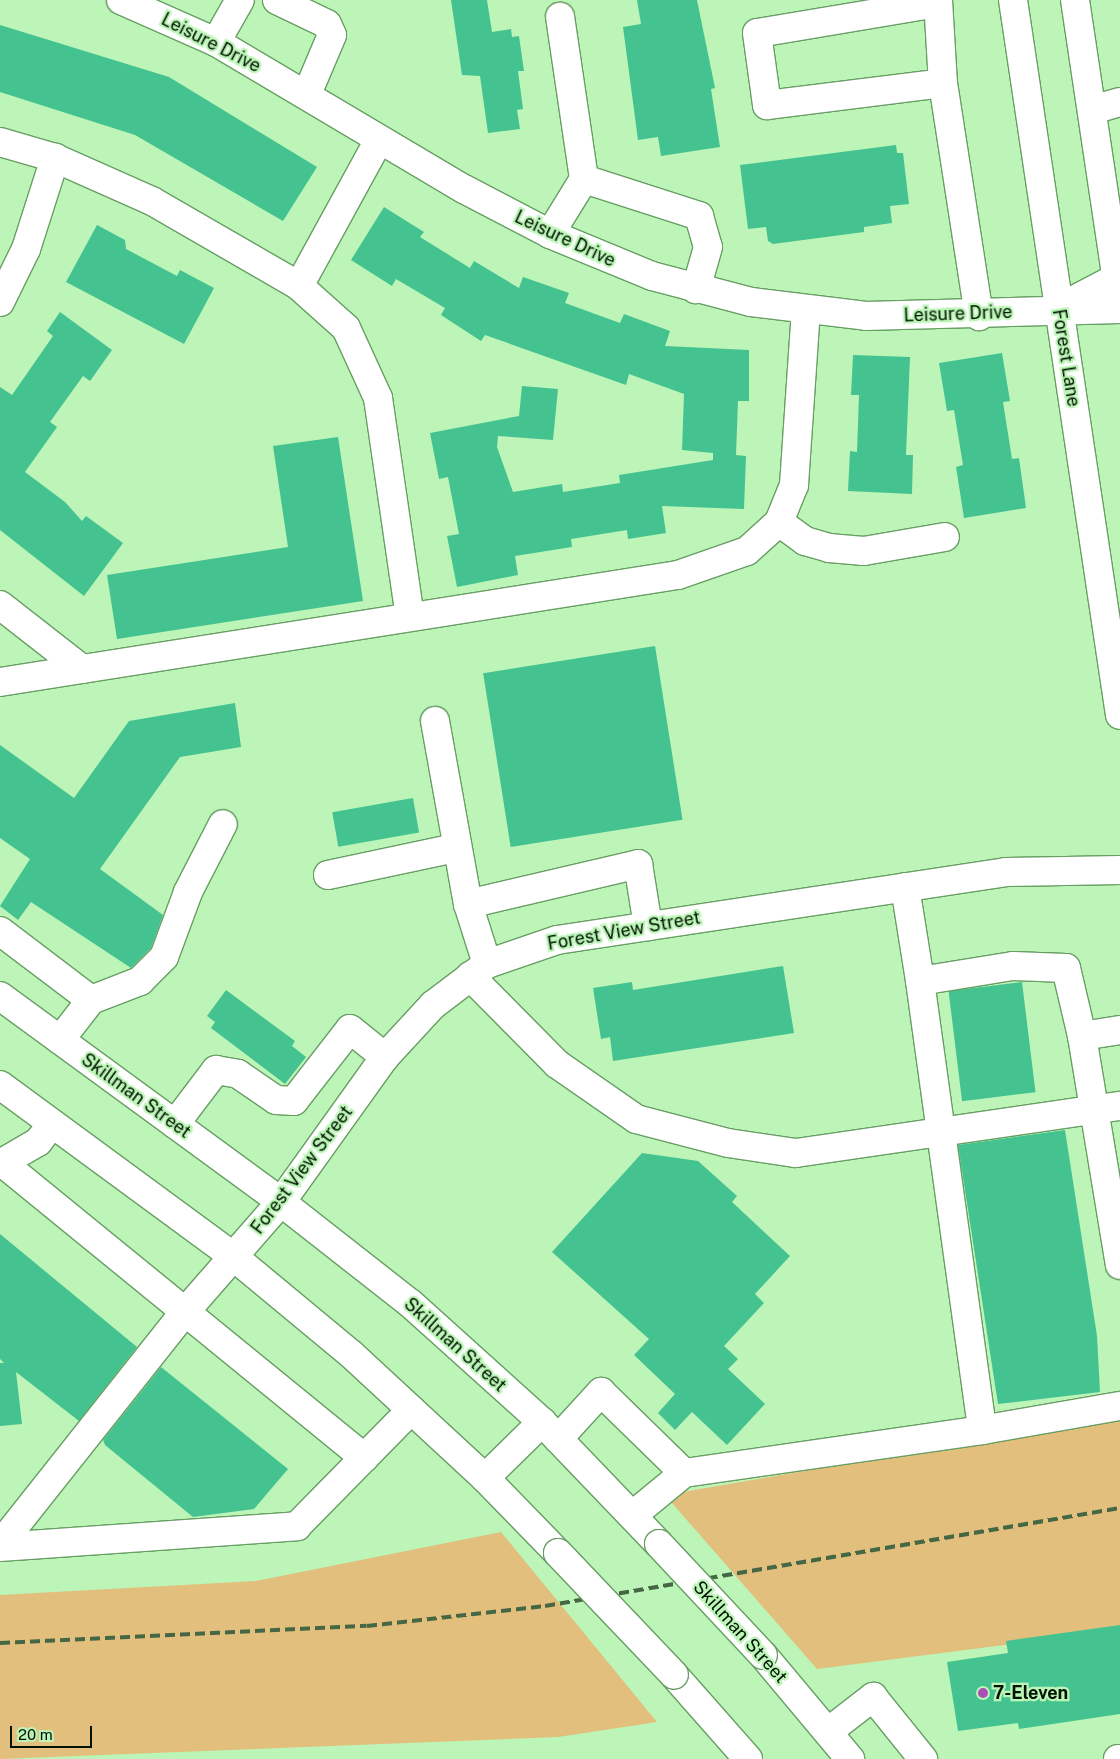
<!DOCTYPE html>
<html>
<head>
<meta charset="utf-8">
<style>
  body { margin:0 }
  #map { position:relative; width:1120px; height:1759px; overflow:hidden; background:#bcf5b7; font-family:"Public Sans",sans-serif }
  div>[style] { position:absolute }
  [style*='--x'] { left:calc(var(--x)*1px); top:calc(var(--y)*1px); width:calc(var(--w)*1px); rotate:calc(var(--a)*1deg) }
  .green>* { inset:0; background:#e2bf7d }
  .building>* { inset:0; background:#44c390; transform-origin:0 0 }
  .roads { filter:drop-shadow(1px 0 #689e64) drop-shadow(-1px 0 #689e64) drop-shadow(0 1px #689e64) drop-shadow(0 -1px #689e64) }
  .minor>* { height:28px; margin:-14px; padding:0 14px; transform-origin:14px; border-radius:14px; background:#fff }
  .major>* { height:28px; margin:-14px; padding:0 14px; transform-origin:14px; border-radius:14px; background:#fff }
  .rail>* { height:4px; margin-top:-2px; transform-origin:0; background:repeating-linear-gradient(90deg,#466744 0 10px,transparent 0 15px) }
  .bridges { filter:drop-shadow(1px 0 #689e64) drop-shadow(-1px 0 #689e64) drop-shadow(0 1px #689e64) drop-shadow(0 -1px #689e64) }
  .major-bridge>* { height:28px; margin:-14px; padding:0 14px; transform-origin:14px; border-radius:14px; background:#fff }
  .dots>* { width:14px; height:14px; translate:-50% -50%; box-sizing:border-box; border:2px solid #bcf5b7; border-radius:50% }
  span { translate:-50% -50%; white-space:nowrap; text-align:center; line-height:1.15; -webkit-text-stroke:4.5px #bcf5b7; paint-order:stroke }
  .street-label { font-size:18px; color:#011401 }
  .poi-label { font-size:18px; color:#011401; font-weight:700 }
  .left { translate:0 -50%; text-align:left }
  .scale { position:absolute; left:10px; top:1726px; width:82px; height:22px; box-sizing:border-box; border:2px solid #011401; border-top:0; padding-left:6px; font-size:15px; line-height:18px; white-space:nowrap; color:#011401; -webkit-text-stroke:4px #bcf5b7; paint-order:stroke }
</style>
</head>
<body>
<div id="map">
  <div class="green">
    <i style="clip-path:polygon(1120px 1417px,1120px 1630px,817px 1669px,665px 1495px)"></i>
    <i style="clip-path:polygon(501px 1532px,657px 1722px,558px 1737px,0 1759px,0 1595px,256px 1581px)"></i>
  </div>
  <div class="building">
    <i style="clip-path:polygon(451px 0,487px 0,492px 32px,511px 29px,512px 37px,519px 36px,524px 71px,518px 71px,523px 109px,517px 110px,520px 129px,488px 133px,480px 76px,462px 75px)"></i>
    <i style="clip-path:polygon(637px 0,697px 0,715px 88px,711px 89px,720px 147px,661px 156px,658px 137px,638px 140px,623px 27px,641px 24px)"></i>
    <i style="clip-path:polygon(0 25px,169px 77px,317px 167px,283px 221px,135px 135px,0 92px)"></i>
    <i style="clip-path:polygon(896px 145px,897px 153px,903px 153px,909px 204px,890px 206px,892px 223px,864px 227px,864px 232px,773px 244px,768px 241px,766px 227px,748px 229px,740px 165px)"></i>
    <i style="clip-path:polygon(384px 207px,424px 232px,420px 237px,470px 268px,474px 261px,519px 288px,523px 277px,569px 293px,565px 303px,620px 323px,624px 314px,670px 331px,665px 346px,749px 350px,749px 401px,738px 401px,736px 455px,746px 456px,744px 509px,662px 506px,666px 533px,628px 539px,627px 530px,571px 539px,572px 547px,515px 556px,518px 575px,457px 587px,447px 536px,459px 534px,448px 477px,439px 479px,430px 433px,519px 416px,522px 386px,558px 389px,553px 440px,498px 436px,497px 447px,513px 492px,562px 484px,563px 492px,620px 483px,619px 475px,713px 460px,713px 453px,682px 450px,684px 394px,629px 374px,626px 385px,485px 335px,481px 341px,441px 315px,445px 308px,396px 279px,392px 286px,351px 260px)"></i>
    <i style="clip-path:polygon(97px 225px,125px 240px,126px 249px,177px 276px,180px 270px,214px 288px,184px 344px,66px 282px)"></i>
    <i style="clip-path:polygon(60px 312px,112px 350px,90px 381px,83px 376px,50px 422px,57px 427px,25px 472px,65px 502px,82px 521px,86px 516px,123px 543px,84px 596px,0 530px,0 387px,12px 395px,53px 336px,47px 331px)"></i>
    <i style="clip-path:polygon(1002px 353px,1010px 401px,1003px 402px,1012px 459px,1019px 458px,1026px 508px,964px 518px,956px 467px,963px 465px,954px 410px,947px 411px,939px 363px)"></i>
    <i style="clip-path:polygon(853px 355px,910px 357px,906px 455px,913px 455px,912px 494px,848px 491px,850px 451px,857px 452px,859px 395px,851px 395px)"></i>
    <i style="clip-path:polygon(338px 437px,363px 601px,117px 639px,107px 575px,288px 547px,273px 446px)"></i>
    <i style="left:655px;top:646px;width:176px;height:174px;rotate:81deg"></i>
    <i style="clip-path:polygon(235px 703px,241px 747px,180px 757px,100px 869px,163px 915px,151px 948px,131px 968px,31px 902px,18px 920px,0 906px,30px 859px,0 838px,0 745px,74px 798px,129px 721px)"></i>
    <i style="left:413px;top:798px;width:35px;height:82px;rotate:80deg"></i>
    <i style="clip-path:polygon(783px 966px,794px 1033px,613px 1061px,610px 1037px,601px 1039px,593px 988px,632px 982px,633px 990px)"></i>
    <i style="left:1022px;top:982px;width:111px;height:74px;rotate:83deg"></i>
    <i style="clip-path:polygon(226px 990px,295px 1041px,292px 1046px,306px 1057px,285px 1084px,211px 1028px,215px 1022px,207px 1016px)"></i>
    <i style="clip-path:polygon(1065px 1130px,1097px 1336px,1100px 1392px,998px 1404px,958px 1145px)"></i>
    <i style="clip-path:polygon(642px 1153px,698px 1161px,737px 1196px,732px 1202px,790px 1256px,755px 1294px,764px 1303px,724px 1346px,738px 1359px,728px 1369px,765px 1404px,727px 1445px,692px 1412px,675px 1430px,658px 1413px,675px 1394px,634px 1355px,649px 1339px,552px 1252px)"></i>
    <i style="clip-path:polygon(0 1234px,137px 1347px,79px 1421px,16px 1372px,22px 1424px,0 1426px,0 1363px,4px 1363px,0 1359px)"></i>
    <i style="clip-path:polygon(161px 1367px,288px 1469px,254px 1509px,193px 1517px,105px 1445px,103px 1440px)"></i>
    <i style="clip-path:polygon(1120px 1625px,1120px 1714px,1019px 1729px,1018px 1723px,958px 1731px,947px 1662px,1008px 1653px,1006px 1641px)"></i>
  </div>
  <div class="roads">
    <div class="minor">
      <i style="--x:121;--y:0;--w:104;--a:23.9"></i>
      <i style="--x:216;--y:42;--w:288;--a:30.7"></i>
      <i style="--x:464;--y:189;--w:97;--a:27.6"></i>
      <i style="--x:550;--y:234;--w:110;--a:22.4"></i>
      <i style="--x:652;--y:276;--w:102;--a:14.7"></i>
      <i style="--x:751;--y:302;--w:116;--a:6.9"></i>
      <i style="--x:866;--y:316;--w:254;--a:-1.6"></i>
      <i style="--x:277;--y:0;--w:55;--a:25.6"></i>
      <i style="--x:327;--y:24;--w:12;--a:66"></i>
      <i style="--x:332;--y:35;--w:64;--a:113"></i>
      <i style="--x:938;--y:0;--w:83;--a:86.6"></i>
      <i style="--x:943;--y:83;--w:236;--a:81.2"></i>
      <i style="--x:937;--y:3;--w:182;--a:170.5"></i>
      <i style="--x:757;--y:33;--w:73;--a:82.1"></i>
      <i style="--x:767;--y:105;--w:177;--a:-7.1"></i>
      <i style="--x:216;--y:42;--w:48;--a:-60.3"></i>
      <i style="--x:1092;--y:110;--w:29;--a:-16"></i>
      <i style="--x:0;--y:142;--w:57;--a:16.2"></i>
      <i style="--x:55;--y:158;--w:106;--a:23.9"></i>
      <i style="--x:152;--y:201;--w:170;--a:30"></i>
      <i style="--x:299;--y:286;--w:63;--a:41.8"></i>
      <i style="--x:346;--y:328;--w:77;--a:65.4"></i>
      <i style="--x:378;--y:398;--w:221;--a:81.7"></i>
      <i style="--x:584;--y:179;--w:121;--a:17.8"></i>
      <i style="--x:699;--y:216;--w:32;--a:74"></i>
      <i style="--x:708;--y:247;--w:44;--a:105.9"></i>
      <i style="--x:550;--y:234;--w:65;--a:-58.3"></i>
      <i style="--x:584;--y:179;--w:164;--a:-98.4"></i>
      <i style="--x:299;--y:286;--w:166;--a:-61.3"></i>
      <i style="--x:0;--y:302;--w:59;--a:-63.9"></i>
      <i style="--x:26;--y:249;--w:96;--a:-72.3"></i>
      <i style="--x:1059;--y:308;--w:69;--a:-27.7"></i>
      <i style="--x:779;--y:522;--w:32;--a:36"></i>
      <i style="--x:805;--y:541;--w:25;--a:16"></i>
      <i style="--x:829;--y:548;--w:35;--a:5"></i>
      <i style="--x:864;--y:551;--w:82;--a:-9.8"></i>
      <i style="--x:0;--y:605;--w:104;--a:38"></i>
      <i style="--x:0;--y:682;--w:686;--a:-8.97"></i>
      <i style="--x:678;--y:575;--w:73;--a:-19.2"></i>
      <i style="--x:747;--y:551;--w:43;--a:-42.2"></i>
      <i style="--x:779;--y:522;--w:40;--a:-68"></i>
      <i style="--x:794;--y:485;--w:174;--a:-86.1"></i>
      <i style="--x:435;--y:721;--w:186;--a:79.8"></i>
      <i style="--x:468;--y:904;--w:175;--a:-13.2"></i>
      <i style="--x:638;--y:864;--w:63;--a:80.8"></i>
      <i style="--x:328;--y:875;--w:130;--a:-12"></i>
      <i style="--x:905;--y:887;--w:95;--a:80.9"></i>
      <i style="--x:920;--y:981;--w:94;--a:-9.2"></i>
      <i style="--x:1013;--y:966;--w:53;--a:2.2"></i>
      <i style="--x:1066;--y:968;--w:70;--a:76.8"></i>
      <i style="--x:1082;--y:1036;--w:38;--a:-9"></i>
      <i style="--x:468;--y:904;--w:63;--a:72.4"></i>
      <i style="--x:0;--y:931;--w:114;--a:37.2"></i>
      <i style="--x:470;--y:976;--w:124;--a:45.3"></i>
      <i style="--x:557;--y:1064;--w:96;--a:34.8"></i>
      <i style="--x:636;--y:1119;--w:95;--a:14.6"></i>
      <i style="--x:728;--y:1143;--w:69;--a:8.4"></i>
      <i style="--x:796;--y:1153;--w:327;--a:-8.3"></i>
      <i style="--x:920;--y:981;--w:453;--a:82.1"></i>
      <i style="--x:982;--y:1430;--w:140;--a:-9.9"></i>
      <i style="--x:1082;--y:1036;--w:232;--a:80.6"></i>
      <i style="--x:60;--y:1040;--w:51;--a:-52.2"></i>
      <i style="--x:91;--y:1000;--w:53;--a:-21.2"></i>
      <i style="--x:140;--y:981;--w:34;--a:-45"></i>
      <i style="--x:164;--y:957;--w:69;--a:-69.7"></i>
      <i style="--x:188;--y:892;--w:76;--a:-62.8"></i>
      <i style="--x:175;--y:1124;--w:68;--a:-52.8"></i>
      <i style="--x:216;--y:1070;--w:22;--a:10"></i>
      <i style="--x:238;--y:1074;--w:46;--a:34.4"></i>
      <i style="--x:276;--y:1100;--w:18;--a:3"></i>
      <i style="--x:294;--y:1101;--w:91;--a:-52.1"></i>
      <i style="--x:350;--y:1029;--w:45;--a:38.7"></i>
      <i style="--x:0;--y:1164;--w:44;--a:-30.1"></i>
      <i style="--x:38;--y:1142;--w:23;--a:-52"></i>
      <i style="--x:4;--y:1164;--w:465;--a:39.2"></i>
      <i style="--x:558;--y:1439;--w:64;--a:-47.5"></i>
      <i style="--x:601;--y:1392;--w:116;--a:44.3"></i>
      <i style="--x:633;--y:1515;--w:66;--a:-39.5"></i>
      <i style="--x:684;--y:1473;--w:301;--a:-8.2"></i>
      <i style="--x:0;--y:1545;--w:296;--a:-51.6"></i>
      <i style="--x:184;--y:1313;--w:147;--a:-48.9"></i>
      <i style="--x:281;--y:1202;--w:178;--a:-54.4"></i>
      <i style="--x:385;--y:1057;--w:71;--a:-47.3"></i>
      <i style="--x:433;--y:1005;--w:68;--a:-37.2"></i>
      <i style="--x:487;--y:964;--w:74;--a:-18.9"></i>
      <i style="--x:557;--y:940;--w:454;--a:-8.6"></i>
      <i style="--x:1006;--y:872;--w:114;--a:-1"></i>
      <i style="--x:0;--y:1547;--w:298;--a:-4"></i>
      <i style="--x:297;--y:1526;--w:163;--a:-45.5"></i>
      <i style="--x:829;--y:1731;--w:56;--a:-37.7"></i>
      <i style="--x:873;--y:1697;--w:80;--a:51.1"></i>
      <i style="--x:1118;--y:1759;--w:2;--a:0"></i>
    </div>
    <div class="major">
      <i style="--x:1013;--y:0;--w:723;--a:81.49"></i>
      <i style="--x:1075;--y:0;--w:305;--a:81.5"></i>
      <i style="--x:0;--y:996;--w:348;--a:36.2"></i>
      <i style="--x:281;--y:1202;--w:164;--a:38.1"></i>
      <i style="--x:410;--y:1303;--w:178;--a:42"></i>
      <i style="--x:542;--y:1422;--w:169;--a:46.2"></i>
      <i style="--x:0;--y:1085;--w:290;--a:36.3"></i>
      <i style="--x:234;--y:1257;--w:152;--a:39.7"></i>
      <i style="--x:351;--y:1354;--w:183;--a:42.8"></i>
      <i style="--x:485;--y:1478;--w:105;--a:45.8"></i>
      <i style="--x:485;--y:1478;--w:80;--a:-44.5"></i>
      <i style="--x:763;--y:1655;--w:136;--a:50.1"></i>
      <i style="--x:674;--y:1675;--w:112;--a:48.6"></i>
    </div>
  </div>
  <div class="rail">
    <i style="--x:0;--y:1643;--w:367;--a:-2.7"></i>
    <i style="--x:367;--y:1626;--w:179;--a:-6.4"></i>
    <i style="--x:545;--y:1606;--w:583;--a:-9.67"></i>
  </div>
  <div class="bridges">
    <div class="major-bridge">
      <i style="--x:659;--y:1544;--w:152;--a:46.9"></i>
      <i style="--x:558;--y:1553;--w:168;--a:46.4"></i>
    </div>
  </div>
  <div class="dots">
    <i style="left:983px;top:1693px;background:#ab4eb8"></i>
  </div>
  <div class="street-label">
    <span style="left:211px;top:43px;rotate:27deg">Leisure Drive</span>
    <span style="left:565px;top:239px;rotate:25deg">Leisure Drive</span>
    <span style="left:958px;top:314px;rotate:-2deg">Leisure Drive</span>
    <span style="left:1066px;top:358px;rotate:81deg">Forest Lane</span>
    <span style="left:624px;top:931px;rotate:-10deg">Forest View Street</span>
    <span style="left:136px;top:1096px;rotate:36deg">Skillman Street</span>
    <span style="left:302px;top:1170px;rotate:-53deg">Forest View Street</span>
    <span style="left:455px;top:1345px;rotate:42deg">Skillman Street</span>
    <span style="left:740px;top:1632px;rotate:48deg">Skillman Street</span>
  </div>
  <div class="poi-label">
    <span class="left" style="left:993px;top:1693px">7-Eleven</span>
  </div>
  <div class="scale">20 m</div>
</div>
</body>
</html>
